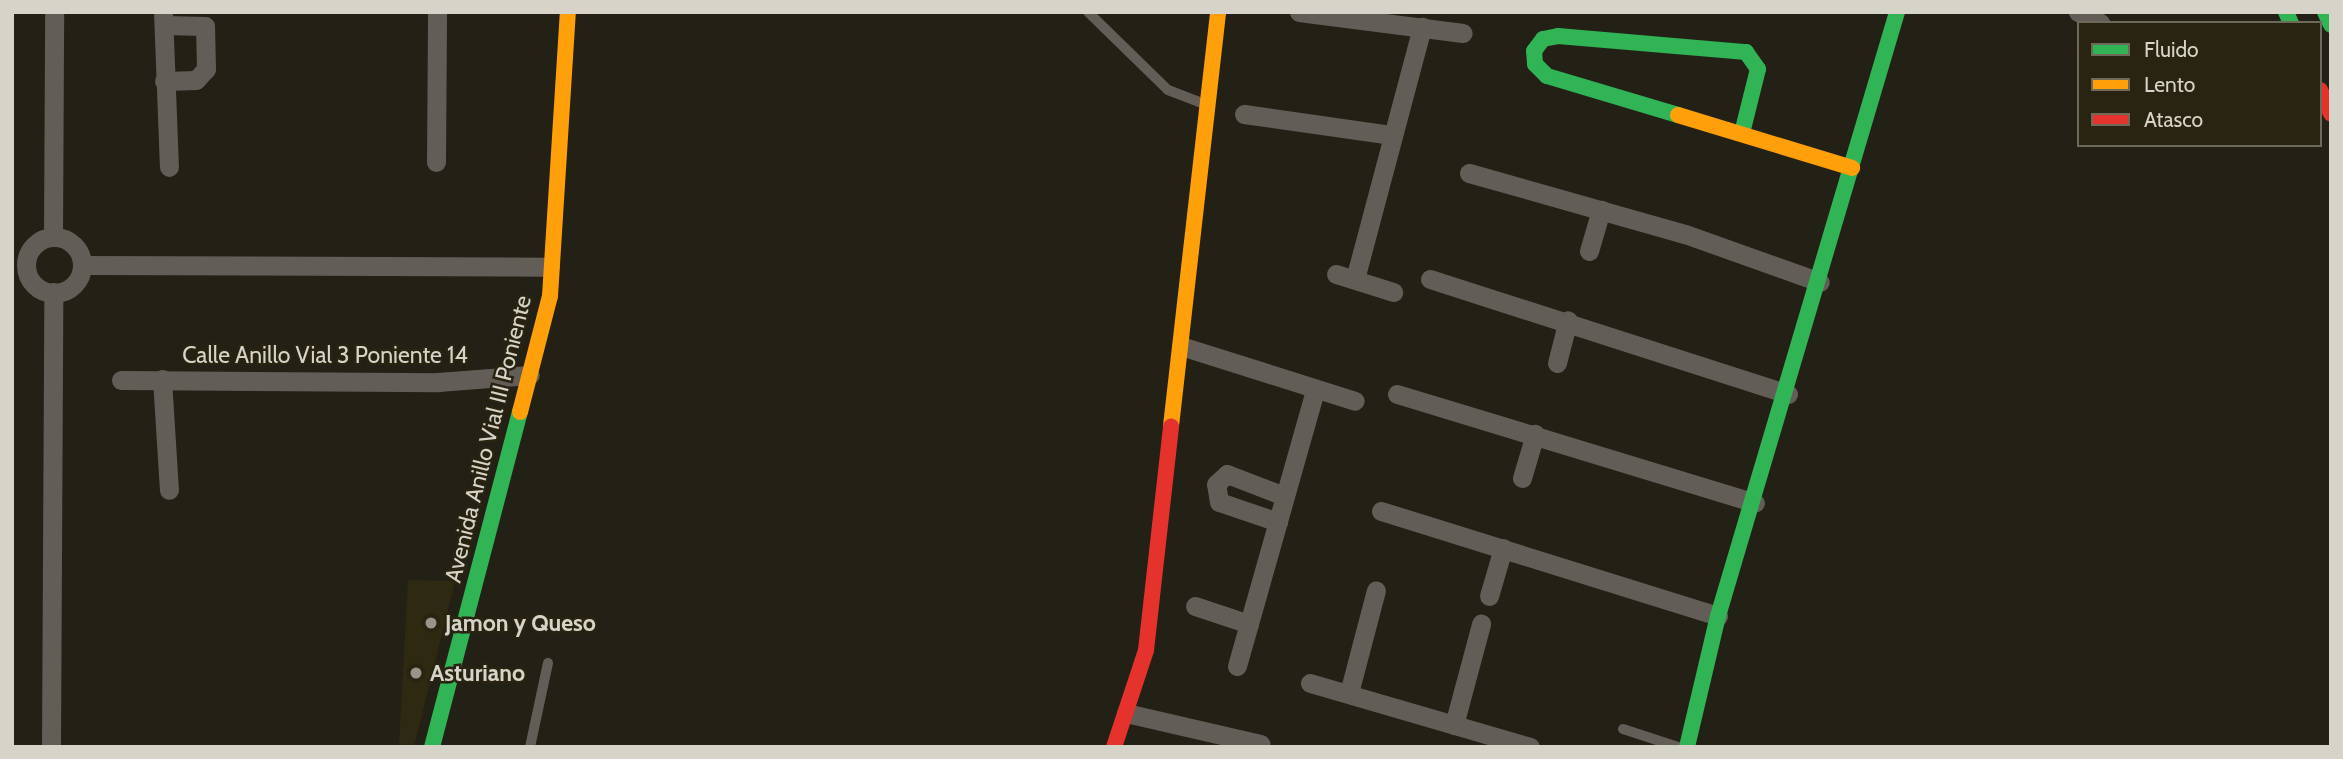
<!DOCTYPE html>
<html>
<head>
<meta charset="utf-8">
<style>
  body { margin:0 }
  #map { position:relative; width:2343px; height:759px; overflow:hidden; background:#232016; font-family:Cabin,sans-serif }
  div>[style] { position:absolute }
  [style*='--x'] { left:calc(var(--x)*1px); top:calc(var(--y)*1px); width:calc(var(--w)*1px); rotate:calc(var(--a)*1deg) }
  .built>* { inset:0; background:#2e2a11 }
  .lane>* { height:10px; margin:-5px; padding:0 5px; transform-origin:5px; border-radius:5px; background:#635d57 }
  .street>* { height:19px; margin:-9.5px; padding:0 9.5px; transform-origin:9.5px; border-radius:9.5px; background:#635d57 }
  .street>.ring { margin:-9.5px; padding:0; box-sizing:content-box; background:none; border:19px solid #635d57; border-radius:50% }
  .fast>* { height:16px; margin:-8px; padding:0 8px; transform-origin:8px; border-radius:8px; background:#30b455 }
  .slow>* { height:16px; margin:-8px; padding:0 8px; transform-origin:8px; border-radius:8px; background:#ff9f0a }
  .jam>* { height:16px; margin:-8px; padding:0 8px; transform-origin:8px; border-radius:8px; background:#e5322d }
  .dots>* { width:19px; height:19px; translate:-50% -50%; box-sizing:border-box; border:4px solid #282411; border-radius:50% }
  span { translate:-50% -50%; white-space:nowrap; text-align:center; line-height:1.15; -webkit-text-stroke:5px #282411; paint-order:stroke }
  .street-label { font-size:23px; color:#d6d4c8 }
  .poi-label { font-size:23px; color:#d6d4c8; font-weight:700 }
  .left { translate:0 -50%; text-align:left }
  .frame { position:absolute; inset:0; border:14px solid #d6d4c8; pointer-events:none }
  .legend { position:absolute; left:2077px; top:21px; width:245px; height:126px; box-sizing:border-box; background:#282411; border:2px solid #6e6a5a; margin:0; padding:9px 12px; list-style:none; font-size:21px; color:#d6d4c8 }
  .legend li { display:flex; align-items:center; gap:14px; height:35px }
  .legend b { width:35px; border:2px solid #6e6a5a }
</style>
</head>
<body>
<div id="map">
  <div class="built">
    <i style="clip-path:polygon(408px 580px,455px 581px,414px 747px,399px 747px)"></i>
  </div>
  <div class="lane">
    <i style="--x:1088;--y:12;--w:112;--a:44.3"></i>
    <i style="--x:1168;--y:90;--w:39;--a:21"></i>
    <i style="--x:1623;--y:729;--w:58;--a:18.1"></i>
    <i style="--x:530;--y:747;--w:86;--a:-77.9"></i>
  </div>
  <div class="street">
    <i style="--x:163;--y:12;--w:155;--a:87.8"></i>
    <i style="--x:1299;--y:12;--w:165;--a:7.3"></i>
    <i style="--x:2078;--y:12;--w:25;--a:26"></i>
    <i style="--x:164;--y:81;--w:32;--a:-2"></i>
    <i style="--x:196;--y:80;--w:15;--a:-48"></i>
    <i style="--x:206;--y:69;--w:43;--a:-91.3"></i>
    <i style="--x:205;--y:26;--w:41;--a:-178.6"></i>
    <i style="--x:1244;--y:114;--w:148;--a:8.1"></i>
    <i style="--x:436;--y:162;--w:150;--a:-89.6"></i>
    <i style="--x:1469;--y:173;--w:224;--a:15.8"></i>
    <i style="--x:1685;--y:234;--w:143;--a:19.6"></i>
    <i style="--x:53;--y:237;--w:225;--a:-89.7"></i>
    <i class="ring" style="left:26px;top:237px;width:37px;height:37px"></i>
    <i style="--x:1589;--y:251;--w:43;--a:-73.7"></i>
    <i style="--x:82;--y:265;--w:468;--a:0.2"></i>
    <i style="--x:1336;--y:274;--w:60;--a:17.5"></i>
    <i style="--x:1355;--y:279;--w:261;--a:-75.1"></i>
    <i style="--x:1430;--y:279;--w:376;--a:17.8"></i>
    <i style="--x:1181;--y:346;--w:182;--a:17.5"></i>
    <i style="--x:1557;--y:363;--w:44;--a:-75.7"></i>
    <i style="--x:162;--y:379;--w:111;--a:86.4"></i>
    <i style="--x:121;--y:380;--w:317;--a:0.4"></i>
    <i style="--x:438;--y:382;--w:92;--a:-4.4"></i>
    <i style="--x:1397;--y:394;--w:374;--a:16.9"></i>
    <i style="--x:1522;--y:478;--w:46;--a:-73.5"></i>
    <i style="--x:1381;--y:511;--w:353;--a:17.3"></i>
    <i style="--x:1278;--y:522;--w:62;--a:-161.3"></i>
    <i style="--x:1219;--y:502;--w:18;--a:-99"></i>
    <i style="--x:1216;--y:484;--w:15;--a:-42"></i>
    <i style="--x:1227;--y:474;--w:61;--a:21.1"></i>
    <i style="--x:1489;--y:596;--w:50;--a:-73.7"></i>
    <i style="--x:1195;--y:606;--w:57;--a:18.4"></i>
    <i style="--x:1237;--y:666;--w:287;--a:-74.2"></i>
    <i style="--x:1310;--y:683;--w:229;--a:16.2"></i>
    <i style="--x:1349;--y:693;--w:106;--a:-75.3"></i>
    <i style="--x:1126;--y:713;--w:138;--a:13"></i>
    <i style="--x:1454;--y:725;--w:105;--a:-75"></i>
    <i style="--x:51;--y:747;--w:455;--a:-89.7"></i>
  </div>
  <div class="fast">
    <i style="--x:2286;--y:12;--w:12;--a:66"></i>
    <i style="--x:2325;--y:12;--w:14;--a:65"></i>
    <i style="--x:1678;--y:115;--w:137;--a:-163.4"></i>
    <i style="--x:1547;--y:76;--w:17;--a:-135"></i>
    <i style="--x:1535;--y:64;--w:13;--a:-94"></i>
    <i style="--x:1534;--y:51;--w:15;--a:-53"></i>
    <i style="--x:1543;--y:39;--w:15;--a:-11"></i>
    <i style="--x:1558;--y:36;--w:189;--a:4.9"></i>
    <i style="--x:1746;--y:52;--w:21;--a:55"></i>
    <i style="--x:1758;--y:69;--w:66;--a:104"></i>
    <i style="--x:432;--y:747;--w:346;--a:-75.3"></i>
    <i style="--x:1687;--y:747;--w:135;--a:-76.7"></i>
    <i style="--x:1718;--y:616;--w:630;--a:-73.49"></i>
  </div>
  <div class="slow">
    <i style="--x:1678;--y:115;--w:182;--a:16.9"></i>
    <i style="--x:520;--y:412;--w:120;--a:-75.5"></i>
    <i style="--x:550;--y:296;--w:285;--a:-86.4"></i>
    <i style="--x:1171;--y:426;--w:417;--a:-83.5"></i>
  </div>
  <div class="jam">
    <i style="--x:2320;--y:90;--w:26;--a:65"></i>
    <i style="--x:1114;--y:747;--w:102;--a:-71.7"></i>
    <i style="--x:1146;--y:650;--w:225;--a:-83.6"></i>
  </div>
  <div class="dots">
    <i style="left:431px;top:623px;background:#97958a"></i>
    <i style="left:416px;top:673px;background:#97958a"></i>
  </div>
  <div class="street-label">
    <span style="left:325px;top:355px">Calle Anillo Vial 3 Poniente 14</span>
    <span style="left:488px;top:439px;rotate:-76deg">Avenida Anillo Vial III Poniente</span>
  </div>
  <div class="poi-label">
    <span class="left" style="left:445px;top:623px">Jamon y Queso</span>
    <span class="left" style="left:430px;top:673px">Asturiano</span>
  </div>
  <div class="frame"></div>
  <ul class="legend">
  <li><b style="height:9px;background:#30b455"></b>Fluido</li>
  <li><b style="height:9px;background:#ff9f0a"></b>Lento</li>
  <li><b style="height:9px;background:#e5322d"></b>Atasco</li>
  </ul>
</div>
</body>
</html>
